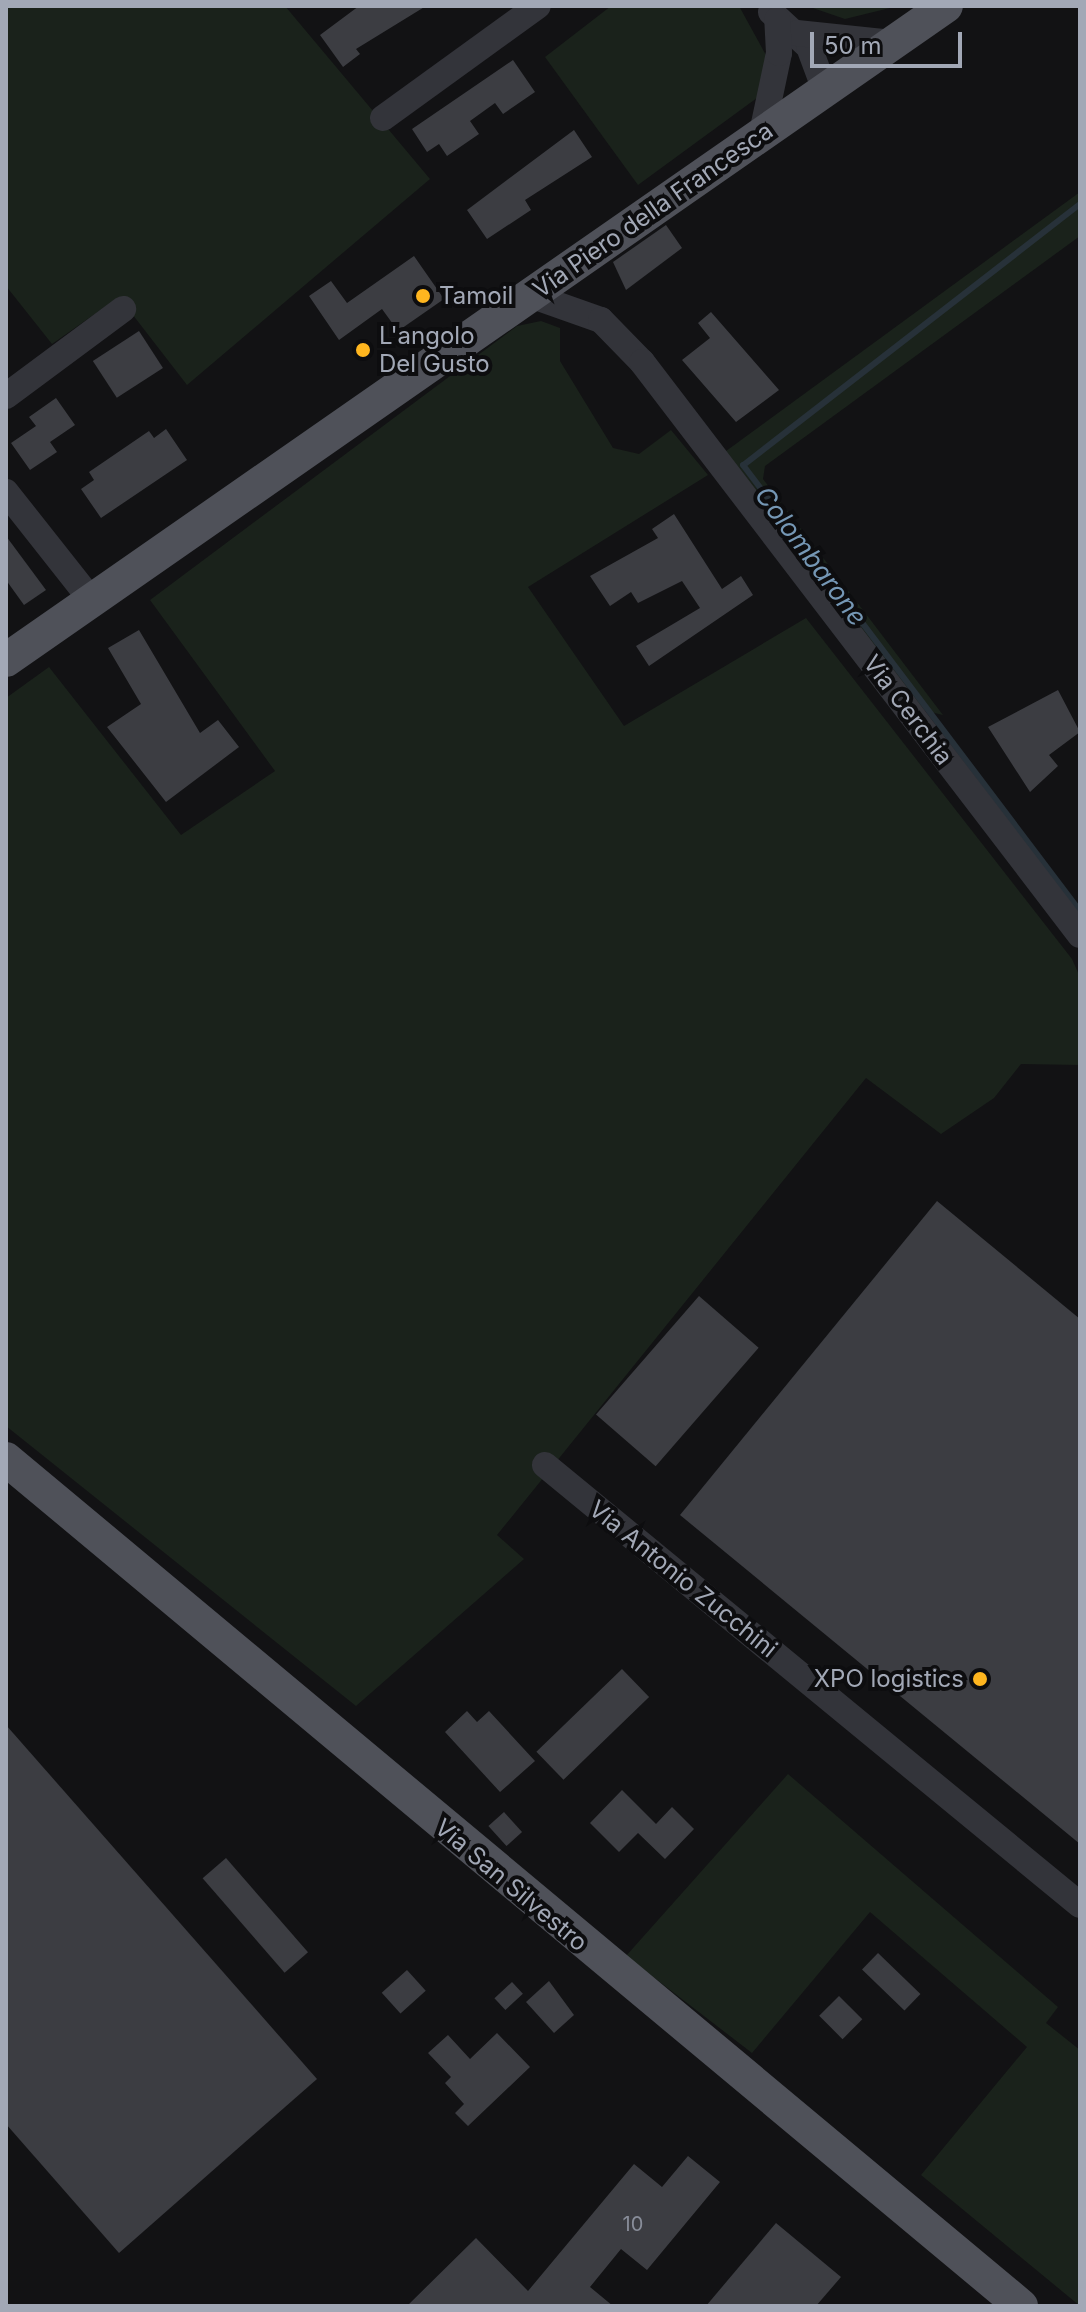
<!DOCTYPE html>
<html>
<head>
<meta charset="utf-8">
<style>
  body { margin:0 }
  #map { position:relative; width:1086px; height:2312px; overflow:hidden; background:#121214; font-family:Inter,sans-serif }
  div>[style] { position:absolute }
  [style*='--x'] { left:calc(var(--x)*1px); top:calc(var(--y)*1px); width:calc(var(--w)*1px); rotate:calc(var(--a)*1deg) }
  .green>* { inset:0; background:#1a221b }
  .stream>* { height:6px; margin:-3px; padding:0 3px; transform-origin:3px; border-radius:3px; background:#273139 }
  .building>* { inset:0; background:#3c3d42; transform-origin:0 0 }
  .minor>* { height:26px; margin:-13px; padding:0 13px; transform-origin:13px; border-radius:13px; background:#33343a }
  .major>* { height:34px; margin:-17px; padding:0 17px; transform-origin:17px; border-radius:17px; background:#4f5159 }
  .dots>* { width:22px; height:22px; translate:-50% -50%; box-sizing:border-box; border:4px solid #0d0d0f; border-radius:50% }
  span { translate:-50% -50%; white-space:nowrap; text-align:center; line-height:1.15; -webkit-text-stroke:8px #0d0d0f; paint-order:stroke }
  .number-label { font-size:20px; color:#888d99 }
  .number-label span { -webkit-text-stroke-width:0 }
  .street-label { font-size:24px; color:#a2a8b6 }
  .poi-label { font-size:24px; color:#a2a8b6 }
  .left { translate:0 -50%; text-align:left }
  .right { translate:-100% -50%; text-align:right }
  .water-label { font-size:26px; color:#7597b5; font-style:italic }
  .frame { position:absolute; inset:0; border:8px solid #a2a8b6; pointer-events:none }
  .scale { position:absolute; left:810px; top:32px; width:152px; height:36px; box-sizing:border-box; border:4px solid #a2a8b6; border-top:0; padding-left:10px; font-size:24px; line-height:28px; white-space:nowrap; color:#a2a8b6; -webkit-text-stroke:6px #0d0d0f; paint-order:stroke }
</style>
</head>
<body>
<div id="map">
  <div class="green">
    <i style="clip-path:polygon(6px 6px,285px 6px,430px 179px,187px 385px,119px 297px,52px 344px,6px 286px)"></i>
    <i style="clip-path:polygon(611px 6px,739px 6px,767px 57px,761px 95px,638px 185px,545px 57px)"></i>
    <i style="clip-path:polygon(807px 6px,898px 6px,845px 19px)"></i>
    <i style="clip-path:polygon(1080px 192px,1080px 236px,765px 466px,763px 479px,943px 715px,922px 710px,722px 454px)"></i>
    <i style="clip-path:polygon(541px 321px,560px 328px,560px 361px,613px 448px,639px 454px,671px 430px,708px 475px,528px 587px,624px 726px,806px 618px,1072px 959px,1080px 977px,1080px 1065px,1021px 1064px,994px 1098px,941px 1134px,866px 1078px,497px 1535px,524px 1559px,356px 1706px,6px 1426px,6px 698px,49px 667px,181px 835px,275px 771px,150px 600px,517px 326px)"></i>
    <i style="clip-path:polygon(788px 1774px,1058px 2007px,1046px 2023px,1080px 2050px,1080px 2306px,921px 2175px,1027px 2047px,870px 1912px,752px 2053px,626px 1956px)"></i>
  </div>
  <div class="stream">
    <i style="--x:1080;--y:204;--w:426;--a:142.2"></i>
    <i style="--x:743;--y:465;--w:559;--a:52.93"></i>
  </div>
  <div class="building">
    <i style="clip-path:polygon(359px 6px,426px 6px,356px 49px,360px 54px,343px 67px,320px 35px)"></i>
    <i style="clip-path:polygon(513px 60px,535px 92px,503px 114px,495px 103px,470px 121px,479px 134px,447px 156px,439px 144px,427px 152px,412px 129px)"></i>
    <i style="clip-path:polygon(574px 130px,592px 157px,525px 200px,531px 210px,487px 239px,467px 210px)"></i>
    <i style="clip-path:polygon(666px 225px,682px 248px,626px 290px,613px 262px)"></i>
    <i style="clip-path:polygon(414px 256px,444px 299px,398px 331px,382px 309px,339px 340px,309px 296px,331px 281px,347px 303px)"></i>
    <i style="clip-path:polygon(711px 312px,779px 390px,736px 422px,682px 360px,710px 338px,698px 323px)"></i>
    <i style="left:139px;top:331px;width:44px;height:55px;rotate:57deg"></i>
    <i style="clip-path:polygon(56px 398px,75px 425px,50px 442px,57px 452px,30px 470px,11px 443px,36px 426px,29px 417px)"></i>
    <i style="clip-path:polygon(166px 429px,187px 460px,101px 518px,81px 489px,94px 480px,89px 472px,149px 431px,154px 438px)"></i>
    <i style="clip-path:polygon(674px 514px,722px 589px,741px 576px,753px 595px,649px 666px,636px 646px,700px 608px,682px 581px,638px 603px,631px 592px,610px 606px,590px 576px,658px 538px,652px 529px)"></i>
    <i style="clip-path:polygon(6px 536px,46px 590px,24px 605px,6px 580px)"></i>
    <i style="clip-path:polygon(139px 630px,200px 733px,218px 720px,239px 747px,166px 802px,107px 727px,141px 704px,108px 648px)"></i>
    <i style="clip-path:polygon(1058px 690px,1080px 732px,1049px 755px,1058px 766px,1030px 792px,988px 727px)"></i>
    <i style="clip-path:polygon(937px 1201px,1080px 1319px,1080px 1844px,680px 1515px)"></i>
    <i style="left:699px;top:1296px;width:79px;height:157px;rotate:41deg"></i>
    <i style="left:622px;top:1669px;width:39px;height:119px;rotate:46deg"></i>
    <i style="clip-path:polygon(467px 1711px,477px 1722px,489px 1711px,535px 1761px,500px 1792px,445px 1732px)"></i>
    <i style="clip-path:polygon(6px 1725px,317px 2079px,119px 2253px,6px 2124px)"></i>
    <i style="clip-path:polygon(622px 1790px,656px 1824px,672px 1807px,694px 1829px,665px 1859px,638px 1833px,619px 1852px,590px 1823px)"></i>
    <i style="left:504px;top:1812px;width:27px;height:21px;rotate:48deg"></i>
    <i style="left:226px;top:1858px;width:125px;height:31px;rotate:49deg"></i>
    <i style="left:878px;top:1953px;width:59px;height:23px;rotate:44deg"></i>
    <i style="left:407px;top:1970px;width:28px;height:34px;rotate:48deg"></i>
    <i style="clip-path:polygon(549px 1981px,574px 2015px,554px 2033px,526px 2002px)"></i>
    <i style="left:512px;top:1982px;width:16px;height:24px;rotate:47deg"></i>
    <i style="left:839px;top:1996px;width:33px;height:28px;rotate:45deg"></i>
    <i style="clip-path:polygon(497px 2033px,530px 2067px,468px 2126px,455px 2113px,464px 2104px,445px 2083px,451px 2077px,428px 2053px,448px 2035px,470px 2059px)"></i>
    <i style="clip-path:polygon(688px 2156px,720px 2182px,647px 2270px,621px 2249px,590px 2287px,613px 2306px,407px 2306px,476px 2238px,528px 2291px,634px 2164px,662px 2187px)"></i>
    <i style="clip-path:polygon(776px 2223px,841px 2277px,816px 2306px,706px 2306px)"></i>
  </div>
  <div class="minor">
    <i style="--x:771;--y:12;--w:52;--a:42.6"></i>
    <i style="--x:809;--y:47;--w:46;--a:69.6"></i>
    <i style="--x:797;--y:33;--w:96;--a:6"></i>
    <i style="--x:383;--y:118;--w:191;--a:-35.9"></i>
    <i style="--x:762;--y:133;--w:82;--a:-78"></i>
    <i style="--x:779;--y:53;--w:33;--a:-93"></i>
    <i style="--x:530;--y:295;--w:75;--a:19.4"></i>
    <i style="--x:601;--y:320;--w:59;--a:45.7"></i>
    <i style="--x:642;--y:362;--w:721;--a:52.61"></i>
    <i style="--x:6;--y:396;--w:146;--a:-36.6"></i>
    <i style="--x:6;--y:492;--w:139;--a:51.7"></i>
    <i style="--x:545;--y:1465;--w:693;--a:39.43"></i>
  </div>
  <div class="major">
    <i style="--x:6;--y:660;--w:1145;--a:-34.83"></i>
    <i style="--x:6;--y:1459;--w:1322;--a:39.84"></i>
  </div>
  <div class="dots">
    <i style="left:423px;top:296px;background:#ffb61f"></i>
    <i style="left:363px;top:350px;background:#ffb61f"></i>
    <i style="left:980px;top:1679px;background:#ffb61f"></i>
  </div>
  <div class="number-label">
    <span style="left:633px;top:2224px">10</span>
  </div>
  <div class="street-label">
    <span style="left:653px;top:210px;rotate:-35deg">Via Piero della Francesca</span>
    <span style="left:908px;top:710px;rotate:53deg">Via Cerchia</span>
    <span style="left:683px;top:1579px;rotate:39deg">Via Antonio Zucchini</span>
    <span style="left:511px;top:1885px;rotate:40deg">Via San Silvestro</span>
  </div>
  <div class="poi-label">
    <span class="left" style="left:439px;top:296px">Tamoil</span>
    <span class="left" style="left:379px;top:350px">L'angolo<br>Del Gusto</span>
    <span class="right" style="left:964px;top:1679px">XPO logistics</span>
  </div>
  <div class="water-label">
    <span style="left:811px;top:556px;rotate:53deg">Colombarone</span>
  </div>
  <div class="frame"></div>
  <div class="scale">50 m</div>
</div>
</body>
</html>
